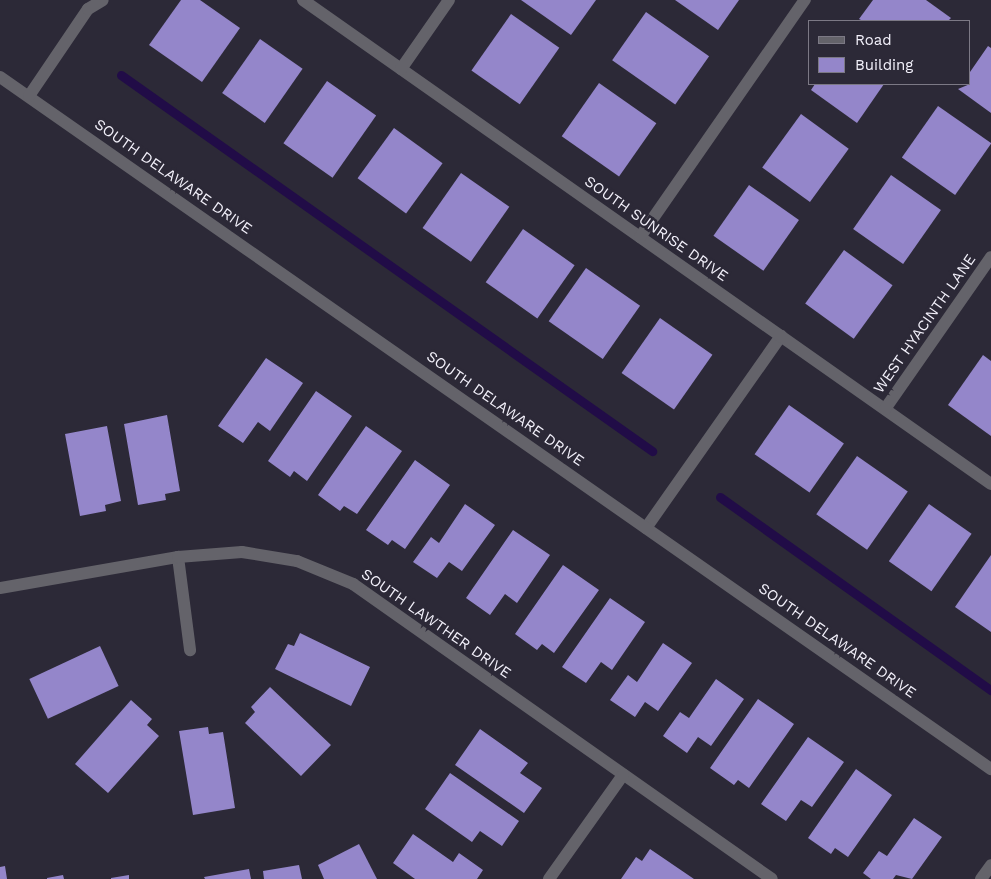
<!DOCTYPE html>
<html>
<head>
<meta charset="utf-8">
<style>
  body { margin:0 }
  #map { position:relative; width:991px; height:879px; overflow:hidden; background:#2c2937; font-family:"Work Sans",sans-serif }
  div>[style] { position:absolute }
  [style*='--x'] { left:calc(var(--x)*1px); top:calc(var(--y)*1px); width:calc(var(--w)*1px); rotate:calc(var(--a)*1deg) }
  .stream>* { height:9px; margin:-4.5px; padding:0 4.5px; transform-origin:4.5px; border-radius:4.5px; background:#210c47 }
  .building>* { inset:0; background:#9486ca; transform-origin:0 0 }
  .lane>* { height:12px; margin:-6px; padding:0 6px; transform-origin:6px; border-radius:6px; background:#64636a }
  .street>* { height:12px; margin:-6px; padding:0 6px; transform-origin:6px; border-radius:6px; background:#64636a }
  span { translate:-50% -50%; white-space:nowrap; text-align:center; line-height:1.15; -webkit-text-stroke:5px #2c2937; paint-order:stroke }
  .street-label { font-size:15px; color:#f3f1fb }
  .legend { position:absolute; left:808px; top:20px; width:162px; height:65px; box-sizing:border-box; background:#2c2937; border:1px solid #7c7985; margin:0; padding:6px 9px; list-style:none; font-size:15px; color:#f3f1fb }
  .legend li { display:flex; align-items:center; gap:10px; height:25px }
  .legend b { width:25px; border:1px solid #7c7985 }
</style>
</head>
<body>
<div id="map">
  <div class="stream">
    <i style="--x:121;--y:75;--w:651;--a:35.3"></i>
    <i style="--x:720;--y:497;--w:333;--a:35.5"></i>
  </div>
  <div class="building">
    <i style="clip-path:polygon(181px 0,200px 0,240px 28px,202px 82px,149px 45px)"></i>
    <i style="clip-path:polygon(521px 0,596px 0,571px 35px)"></i>
    <i style="clip-path:polygon(675px 0,739px 0,718px 30px)"></i>
    <i style="clip-path:polygon(873px 0,926px 0,951px 18px,948px 21px,863px 21px,859px 19px)"></i>
    <i style="left:646px;top:12px;width:77px;height:59px;rotate:35deg"></i>
    <i style="left:511px;top:14px;width:59px;height:69px;rotate:35deg"></i>
    <i style="left:260px;top:39px;width:52px;height:66px;rotate:35deg"></i>
    <i style="clip-path:polygon(988px 46px,991px 48px,991px 113px,958px 89px,970px 84px,970px 72px)"></i>
    <i style="left:327px;top:81px;width:60px;height:76px;rotate:35deg"></i>
    <i style="left:599px;top:83px;width:70px;height:65px;rotate:35deg"></i>
    <i style="clip-path:polygon(815px 84px,884px 84px,857px 123px,811px 90px)"></i>
    <i style="left:938px;top:106px;width:65px;height:63px;rotate:35deg"></i>
    <i style="left:801px;top:114px;width:59px;height:66px;rotate:36deg"></i>
    <i style="left:394px;top:128px;width:60px;height:62px;rotate:36deg"></i>
    <i style="left:461px;top:173px;width:59px;height:67px;rotate:35deg"></i>
    <i style="left:891px;top:175px;width:61px;height:66px;rotate:35deg"></i>
    <i style="left:749px;top:185px;width:61px;height:62px;rotate:35deg"></i>
    <i style="left:523px;top:229px;width:63px;height:65px;rotate:35deg"></i>
    <i style="left:844px;top:250px;width:60px;height:66px;rotate:36deg"></i>
    <i style="left:586px;top:268px;width:66px;height:65px;rotate:35deg"></i>
    <i style="left:660px;top:318px;width:64px;height:67px;rotate:35deg"></i>
    <i style="clip-path:polygon(983px 355px,991px 361px,991px 436px,948px 405px)"></i>
    <i style="clip-path:polygon(266px 358px,303px 383px,270px 431px,258px 422px,243px 443px,218px 426px)"></i>
    <i style="clip-path:polygon(316px 391px,352px 416px,307px 481px,294px 471px,290px 477px,268px 461px)"></i>
    <i style="left:789px;top:405px;width:67px;height:60px;rotate:35deg"></i>
    <i style="clip-path:polygon(167px 415px,180px 491px,165px 494px,166px 500px,138px 505px,124px 424px)"></i>
    <i style="clip-path:polygon(107px 426px,121px 501px,105px 505px,106px 511px,80px 516px,65px 434px)"></i>
    <i style="clip-path:polygon(366px 426px,402px 451px,357px 514px,344px 506px,340px 511px,318px 495px)"></i>
    <i style="left:857px;top:456px;width:62px;height:71px;rotate:35deg"></i>
    <i style="clip-path:polygon(415px 460px,450px 485px,405px 549px,392px 540px,388px 545px,366px 530px)"></i>
    <i style="clip-path:polygon(465px 504px,495px 525px,462px 571px,449px 562px,437px 578px,413px 562px,431px 537px,439px 543px)"></i>
    <i style="left:929px;top:504px;width:52px;height:70px;rotate:35deg"></i>
    <i style="clip-path:polygon(513px 530px,550px 555px,517px 603px,505px 594px,490px 615px,466px 598px)"></i>
    <i style="clip-path:polygon(991px 555px,991px 632px,955px 607px)"></i>
    <i style="clip-path:polygon(563px 565px,599px 590px,554px 653px,542px 644px,537px 650px,515px 634px)"></i>
    <i style="clip-path:polygon(610px 598px,645px 622px,612px 670px,601px 662px,586px 683px,562px 667px)"></i>
    <i style="clip-path:polygon(300px 633px,370px 667px,351px 706px,275px 669px,288px 644px,294px 646px)"></i>
    <i style="clip-path:polygon(663px 643px,692px 663px,658px 711px,645px 702px,635px 717px,610px 700px,628px 675px,637px 682px)"></i>
    <i style="left:100px;top:646px;width:44px;height:78px;rotate:65deg"></i>
    <i style="clip-path:polygon(716px 679px,744px 699px,711px 746px,698px 737px,687px 753px,663px 736px,680px 712px,689px 718px)"></i>
    <i style="clip-path:polygon(270px 687px,331px 745px,301px 776px,245px 723px,255px 712px,251px 707px)"></i>
    <i style="clip-path:polygon(758px 699px,794px 724px,749px 788px,738px 780px,734px 785px,710px 768px)"></i>
    <i style="clip-path:polygon(131px 700px,152px 719px,147px 725px,159px 736px,108px 793px,75px 764px)"></i>
    <i style="clip-path:polygon(208px 727px,209px 734px,223px 732px,235px 808px,193px 815px,179px 731px)"></i>
    <i style="clip-path:polygon(480px 729px,528px 763px,520px 773px,542px 788px,524px 813px,455px 765px)"></i>
    <i style="clip-path:polygon(808px 737px,844px 762px,812px 807px,801px 800px,786px 821px,761px 804px)"></i>
    <i style="clip-path:polygon(856px 769px,892px 795px,848px 857px,835px 848px,831px 854px,808px 838px)"></i>
    <i style="clip-path:polygon(450px 773px,519px 821px,502px 846px,480px 831px,472px 842px,425px 809px)"></i>
    <i style="clip-path:polygon(914px 818px,942px 837px,912px 879px,896px 875px,893px 879px,871px 879px,863px 873px,879px 851px,887px 856px)"></i>
    <i style="clip-path:polygon(413px 834px,453px 862px,459px 853px,483px 870px,477px 879px,415px 879px,393px 863px)"></i>
    <i style="clip-path:polygon(359px 844px,377px 879px,324px 879px,318px 865px)"></i>
    <i style="clip-path:polygon(650px 849px,694px 879px,621px 879px,636px 857px,642px 861px)"></i>
    <i style="clip-path:polygon(299px 865px,302px 879px,264px 879px,263px 871px)"></i>
    <i style="clip-path:polygon(5px 866px,7px 879px,0 879px,0 867px)"></i>
    <i style="clip-path:polygon(249px 869px,251px 879px,205px 879px,204px 877px)"></i>
    <i style="clip-path:polygon(63px 875px,64px 879px,47px 879px,47px 878px)"></i>
    <i style="clip-path:polygon(129px 875px,129px 879px,111px 879px,111px 878px)"></i>
  </div>
  <div class="lane">
    <i style="--x:646;--y:528;--w:235;--a:-54.9"></i>
  </div>
  <div class="street">
    <i style="--x:303;--y:0;--w:841;--a:35.13"></i>
    <i style="--x:401;--y:69;--w:84;--a:-55.2"></i>
    <i style="--x:0;--y:77;--w:1209;--a:34.93"></i>
    <i style="--x:29;--y:96;--w:105;--a:-55.9"></i>
    <i style="--x:88;--y:9;--w:17;--a:-31"></i>
    <i style="--x:640;--y:237;--w:289;--a:-55.2"></i>
    <i style="--x:885;--y:409;--w:185;--a:-55.1"></i>
    <i style="--x:178;--y:557;--w:94;--a:82.6"></i>
    <i style="--x:0;--y:588;--w:181;--a:-9.9"></i>
    <i style="--x:178;--y:557;--w:64;--a:-4.5"></i>
    <i style="--x:242;--y:552;--w:56;--a:9.3"></i>
    <i style="--x:297;--y:561;--w:61;--a:22.3"></i>
    <i style="--x:353;--y:584;--w:512;--a:35.15"></i>
    <i style="--x:549;--y:879;--w:128;--a:-54.6"></i>
    <i style="--x:981;--y:879;--w:17;--a:-54"></i>
  </div>
  <div class="street-label">
    <span style="left:173px;top:177px;rotate:35deg">SOUTH DELAWARE DRIVE</span>
    <span style="left:656px;top:229px;rotate:35deg">SOUTH SUNRISE DRIVE</span>
    <span style="left:925px;top:324px;rotate:-55deg">WEST HYACINTH LANE</span>
    <span style="left:505px;top:409px;rotate:35deg">SOUTH DELAWARE DRIVE</span>
    <span style="left:436px;top:624px;rotate:35deg">SOUTH LAWTHER DRIVE</span>
    <span style="left:837px;top:641px;rotate:35deg">SOUTH DELAWARE DRIVE</span>
  </div>
  <ul class="legend">
  <li><b style="height:6px;background:#64636a"></b>Road</li>
  <li><b style="height:14px;background:#9486ca"></b>Building</li>
  </ul>
</div>
</body>
</html>
